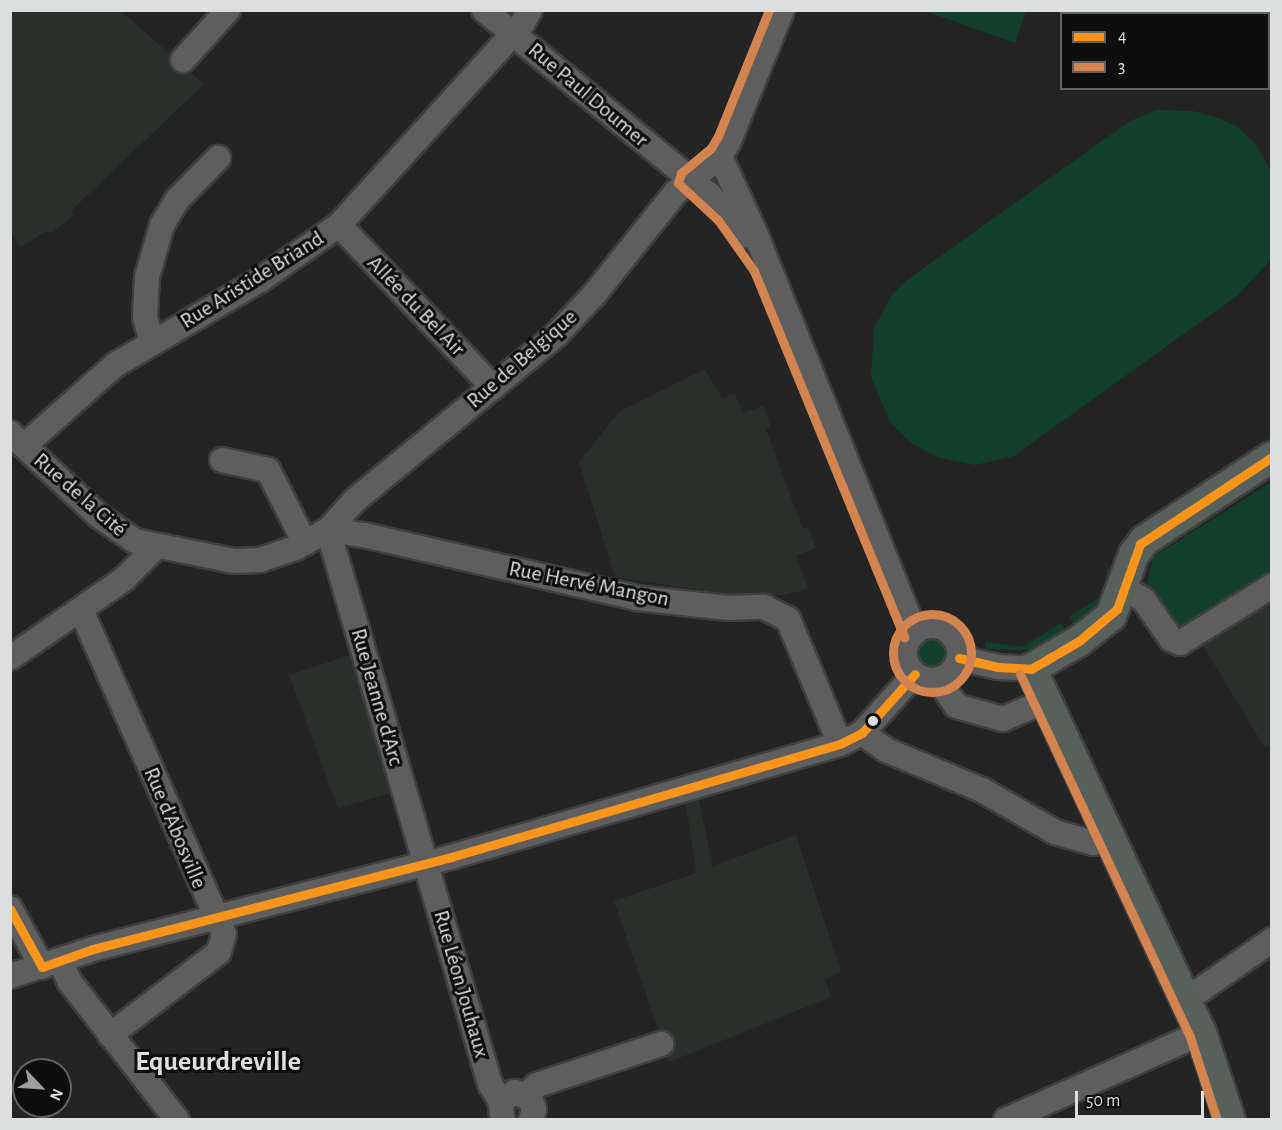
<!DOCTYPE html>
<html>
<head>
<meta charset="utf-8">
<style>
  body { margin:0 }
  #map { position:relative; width:1282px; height:1130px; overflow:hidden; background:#232423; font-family:"Alegreya Sans",sans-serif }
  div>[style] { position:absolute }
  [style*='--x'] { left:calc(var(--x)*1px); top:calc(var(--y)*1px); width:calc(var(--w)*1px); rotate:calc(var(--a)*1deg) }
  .built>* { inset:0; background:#29302c }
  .green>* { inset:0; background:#133e2b }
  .round { border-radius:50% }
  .roads { filter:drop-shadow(2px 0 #3f3f3f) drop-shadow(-2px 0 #3f3f3f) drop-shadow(0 2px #3f3f3f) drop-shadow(0 -2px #3f3f3f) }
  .minor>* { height:24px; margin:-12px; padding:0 12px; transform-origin:12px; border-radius:12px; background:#5d5e5d }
  .minor>.ring { margin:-12px; padding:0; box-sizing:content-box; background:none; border:24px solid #5d5e5d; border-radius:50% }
  .major>* { height:30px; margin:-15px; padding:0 15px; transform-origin:15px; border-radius:15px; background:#58605b }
  .bus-1>* { height:9px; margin:-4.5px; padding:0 4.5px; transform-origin:4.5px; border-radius:4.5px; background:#f6941c }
  .bus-2>* { height:9px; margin:-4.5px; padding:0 4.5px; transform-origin:4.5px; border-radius:4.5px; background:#d3834d }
  .bus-2>.ring { margin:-4.5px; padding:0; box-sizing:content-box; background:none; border:9px solid #d3834d; border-radius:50% }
  .dots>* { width:16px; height:16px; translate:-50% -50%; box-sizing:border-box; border:3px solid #0d0e0d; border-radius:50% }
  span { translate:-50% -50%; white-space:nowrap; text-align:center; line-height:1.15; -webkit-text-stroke:6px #0d0e0d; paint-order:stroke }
  .street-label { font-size:22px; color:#dddfde }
  .district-label { font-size:28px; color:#dddfde; font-weight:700 }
  .frame { position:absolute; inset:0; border:12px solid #dddfde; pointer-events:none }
  .legend { position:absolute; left:1060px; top:12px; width:210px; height:78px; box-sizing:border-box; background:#0d0e0d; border:2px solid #606261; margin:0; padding:8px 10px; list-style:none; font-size:18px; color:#dddfde }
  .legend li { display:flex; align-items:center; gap:12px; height:30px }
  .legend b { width:30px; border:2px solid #606261 }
  .north { position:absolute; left:12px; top:1058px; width:60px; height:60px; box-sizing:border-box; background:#0d0e0d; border:2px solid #606261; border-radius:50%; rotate:115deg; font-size:16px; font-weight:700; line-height:24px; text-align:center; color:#dddfde }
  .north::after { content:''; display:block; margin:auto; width:21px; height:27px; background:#9c9e9d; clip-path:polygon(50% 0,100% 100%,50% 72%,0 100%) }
  .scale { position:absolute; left:1075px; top:1091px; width:129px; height:27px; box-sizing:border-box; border:3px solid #dddfde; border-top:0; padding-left:8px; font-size:18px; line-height:21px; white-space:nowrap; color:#dddfde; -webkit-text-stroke:4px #0d0e0d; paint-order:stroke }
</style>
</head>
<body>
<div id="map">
  <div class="built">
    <i style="clip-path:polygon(11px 11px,121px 11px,204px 84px,71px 211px,74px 215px,52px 233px,46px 231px,20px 248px,11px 232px)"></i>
    <i style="clip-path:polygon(705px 369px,722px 398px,735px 394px,743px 413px,763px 406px,771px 427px,766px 429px,788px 490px,803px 528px,808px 527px,816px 548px,796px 556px,808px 589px,783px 595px,738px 596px,615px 577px,579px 462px,619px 412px)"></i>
    <i style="clip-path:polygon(1271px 601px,1272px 744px,1265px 748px,1203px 646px)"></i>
    <i style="clip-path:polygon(353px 654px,392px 793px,338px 808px,289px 675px)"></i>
    <i style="clip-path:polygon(699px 800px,713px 866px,796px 835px,841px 972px,825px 979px,831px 997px,669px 1062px,614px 901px,696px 873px,686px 804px)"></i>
  </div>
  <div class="green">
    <i style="clip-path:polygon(925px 11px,1026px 11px,1015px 43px)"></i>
    <i style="clip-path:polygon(1102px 11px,1179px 10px,1180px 11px,1106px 14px)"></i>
    <i style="clip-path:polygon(1156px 110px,1193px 111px,1218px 118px,1236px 126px,1255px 143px,1271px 171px,1272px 253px,1268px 263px,1237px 296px,1014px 456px,975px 465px,937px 457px,911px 443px,890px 422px,871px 377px,874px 328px,891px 296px,907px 280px,1130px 121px)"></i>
    <i style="clip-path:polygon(1271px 482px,1271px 580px,1182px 636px,1147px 584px,1153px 557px)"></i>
    <i style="clip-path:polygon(1107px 569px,1116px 570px,1102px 605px,1073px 623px,1069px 617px,1103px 595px)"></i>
    <i style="clip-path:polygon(1061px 623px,1065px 629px,1031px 650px,985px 649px,986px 642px,1022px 647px)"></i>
    <i class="round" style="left:918px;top:637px;width:32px;height:32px"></i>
  </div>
  <div class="roads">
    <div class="minor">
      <i style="--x:484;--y:10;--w:291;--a:39.3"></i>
      <i style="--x:709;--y:194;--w:55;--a:49.4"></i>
      <i style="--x:1208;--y:10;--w:6;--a:45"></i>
      <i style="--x:1268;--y:58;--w:5;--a:37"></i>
      <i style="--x:183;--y:60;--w:67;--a:-48"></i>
      <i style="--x:720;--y:156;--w:87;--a:65.5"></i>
      <i style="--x:756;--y:235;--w:428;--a:68.2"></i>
      <i style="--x:339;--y:225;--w:224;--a:46.5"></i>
      <i style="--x:152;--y:342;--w:25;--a:-106"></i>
      <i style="--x:145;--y:318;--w:41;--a:-87.2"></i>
      <i style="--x:147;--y:277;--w:54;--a:-73.9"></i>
      <i style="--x:162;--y:225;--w:29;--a:-59"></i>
      <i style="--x:177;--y:200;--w:59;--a:-45.7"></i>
      <i style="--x:10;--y:433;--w:122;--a:43"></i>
      <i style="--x:99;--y:516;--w:44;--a:34.8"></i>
      <i style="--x:135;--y:541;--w:101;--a:11.4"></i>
      <i style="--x:234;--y:561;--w:26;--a:-2"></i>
      <i style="--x:260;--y:560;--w:39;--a:-19"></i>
      <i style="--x:297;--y:547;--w:35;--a:-29"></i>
      <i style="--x:328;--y:530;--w:39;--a:-48"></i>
      <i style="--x:354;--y:501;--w:261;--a:-39.4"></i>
      <i style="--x:556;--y:335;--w:54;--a:-46.5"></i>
      <i style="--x:593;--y:296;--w:133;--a:-51.4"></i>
      <i style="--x:676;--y:192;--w:57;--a:-39.3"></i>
      <i style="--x:720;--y:156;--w:17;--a:-59"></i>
      <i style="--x:729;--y:141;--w:141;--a:-68"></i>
      <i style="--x:24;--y:446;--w:122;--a:-41.7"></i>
      <i style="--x:115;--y:365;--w:168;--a:-30.4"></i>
      <i style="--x:260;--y:280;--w:96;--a:-34.8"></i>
      <i style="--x:339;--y:225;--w:272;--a:-47.7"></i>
      <i style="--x:522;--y:24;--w:16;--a:-60"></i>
      <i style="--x:222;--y:460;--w:47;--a:12.3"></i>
      <i style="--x:268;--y:470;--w:82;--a:63.1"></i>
      <i style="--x:1124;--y:588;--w:23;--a:31"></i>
      <i style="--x:1144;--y:600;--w:47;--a:55.3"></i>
      <i style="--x:1171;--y:639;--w:10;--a:24"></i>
      <i style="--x:1180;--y:643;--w:108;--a:-31.8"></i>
      <i style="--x:81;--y:610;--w:354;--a:66.2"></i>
      <i style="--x:224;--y:934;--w:19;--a:106"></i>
      <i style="--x:219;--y:952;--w:137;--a:142.7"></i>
      <i class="ring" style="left:905px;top:626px;width:30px;height:30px"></i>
      <i style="--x:10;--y:658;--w:139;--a:-34.7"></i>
      <i style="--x:124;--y:579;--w:44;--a:-45"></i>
      <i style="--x:959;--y:658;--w:40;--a:13"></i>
      <i style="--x:998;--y:667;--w:33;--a:3"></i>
      <i style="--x:938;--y:679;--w:32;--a:56"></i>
      <i style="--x:956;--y:706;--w:49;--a:15.5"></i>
      <i style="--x:1003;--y:719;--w:43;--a:-23"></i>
      <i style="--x:862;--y:733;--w:29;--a:35"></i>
      <i style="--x:886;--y:750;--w:104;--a:22.6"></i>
      <i style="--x:982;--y:790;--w:84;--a:29.9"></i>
      <i style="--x:1055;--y:832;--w:40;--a:16"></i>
      <i style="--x:1093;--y:843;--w:15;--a:-11"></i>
      <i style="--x:10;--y:908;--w:67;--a:61.5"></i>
      <i style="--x:60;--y:961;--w:23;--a:65"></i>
      <i style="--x:70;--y:982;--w:175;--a:52.2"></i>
      <i style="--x:10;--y:976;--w:87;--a:-18"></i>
      <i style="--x:93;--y:949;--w:370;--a:-14.4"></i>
      <i style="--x:451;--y:857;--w:405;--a:-16.2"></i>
      <i style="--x:840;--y:744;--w:25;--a:-27"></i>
      <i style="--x:862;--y:733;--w:79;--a:-48.1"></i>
      <i style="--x:1186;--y:1000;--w:105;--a:-34.9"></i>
      <i style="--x:526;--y:1095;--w:15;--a:-42"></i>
      <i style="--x:537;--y:1085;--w:131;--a:-18.3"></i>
      <i style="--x:501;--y:1102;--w:21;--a:-121"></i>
      <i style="--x:490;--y:1084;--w:577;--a:-106.3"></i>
      <i style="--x:328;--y:530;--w:36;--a:8"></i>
      <i style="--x:364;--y:535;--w:279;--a:13"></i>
      <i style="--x:636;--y:598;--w:93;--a:6.2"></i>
      <i style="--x:728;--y:608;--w:36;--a:-2"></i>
      <i style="--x:764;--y:607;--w:27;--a:27"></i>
      <i style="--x:788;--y:619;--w:135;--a:67.4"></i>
      <i style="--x:502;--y:1120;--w:18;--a:-93"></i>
      <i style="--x:501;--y:1102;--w:17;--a:-36"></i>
      <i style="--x:515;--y:1092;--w:17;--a:25"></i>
      <i style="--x:530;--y:1099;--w:11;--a:68"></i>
      <i style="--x:534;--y:1109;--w:11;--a:105"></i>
      <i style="--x:1006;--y:1120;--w:214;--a:-24"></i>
    </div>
    <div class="major">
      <i style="--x:1230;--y:1120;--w:92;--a:-108.4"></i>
      <i style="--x:1201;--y:1033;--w:402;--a:-115"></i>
      <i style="--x:1031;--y:669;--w:56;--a:-30.3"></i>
      <i style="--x:1079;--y:641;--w:41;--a:-38"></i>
      <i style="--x:1111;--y:616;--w:66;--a:-69.6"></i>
      <i style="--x:1134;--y:554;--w:18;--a:-52"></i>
      <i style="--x:1145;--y:540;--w:152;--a:-33.2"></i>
    </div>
  </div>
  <div class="bus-1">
    <i style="--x:959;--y:658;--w:40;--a:13"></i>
    <i style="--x:998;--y:667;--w:33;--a:3"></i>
    <i style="--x:1031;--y:669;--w:56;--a:-30.3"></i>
    <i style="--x:1079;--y:641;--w:50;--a:-40.1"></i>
    <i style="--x:1117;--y:609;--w:69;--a:-70.5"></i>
    <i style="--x:1140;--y:544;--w:158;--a:-33.4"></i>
    <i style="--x:10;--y:909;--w:66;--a:61.1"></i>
    <i style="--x:42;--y:967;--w:54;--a:-19.4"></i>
    <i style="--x:93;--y:949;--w:370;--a:-14.4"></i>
    <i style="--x:451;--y:857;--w:405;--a:-16.2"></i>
    <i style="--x:840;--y:744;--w:25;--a:-27"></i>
    <i style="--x:862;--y:733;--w:79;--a:-48.1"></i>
  </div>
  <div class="bus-2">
    <i style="--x:769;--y:10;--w:136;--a:112"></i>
    <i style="--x:718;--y:136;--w:14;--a:120"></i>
    <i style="--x:711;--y:148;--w:39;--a:140"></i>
    <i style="--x:681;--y:173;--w:10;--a:107"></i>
    <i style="--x:678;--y:183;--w:54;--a:42.8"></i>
    <i style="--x:718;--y:220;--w:62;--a:54.8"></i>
    <i style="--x:754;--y:271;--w:396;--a:67.7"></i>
    <i class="ring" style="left:893px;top:614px;width:69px;height:69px"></i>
    <i style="--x:1020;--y:674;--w:401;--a:64.9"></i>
    <i style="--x:1190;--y:1037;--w:87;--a:72"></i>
  </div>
  <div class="dots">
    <i style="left:873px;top:721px;background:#dddfde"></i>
  </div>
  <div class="street-label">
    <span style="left:588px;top:95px;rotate:40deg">Rue Paul Doumer</span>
    <span style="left:252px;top:280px;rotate:-32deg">Rue Aristide Briand</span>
    <span style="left:416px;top:306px;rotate:46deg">Allée du Bel Air</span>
    <span style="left:522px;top:359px;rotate:-41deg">Rue de Belgique</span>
    <span style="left:80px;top:495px;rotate:41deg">Rue de la Cité</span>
    <span style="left:589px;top:584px;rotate:11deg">Rue Hervé Mangon</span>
    <span style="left:377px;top:697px;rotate:74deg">Rue Jeanne d'Arc</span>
    <span style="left:175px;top:828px;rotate:67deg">Rue d'Abosville</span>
    <span style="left:461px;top:984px;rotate:74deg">Rue Léon Jouhaux</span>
  </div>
  <div class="district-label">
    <span style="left:218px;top:1062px">Equeurdreville</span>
  </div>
  <div class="frame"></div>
  <ul class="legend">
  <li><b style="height:8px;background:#f6941c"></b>4</li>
  <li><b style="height:8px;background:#d3834d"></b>3</li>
  </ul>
  <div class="north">N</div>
  <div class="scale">50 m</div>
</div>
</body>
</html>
